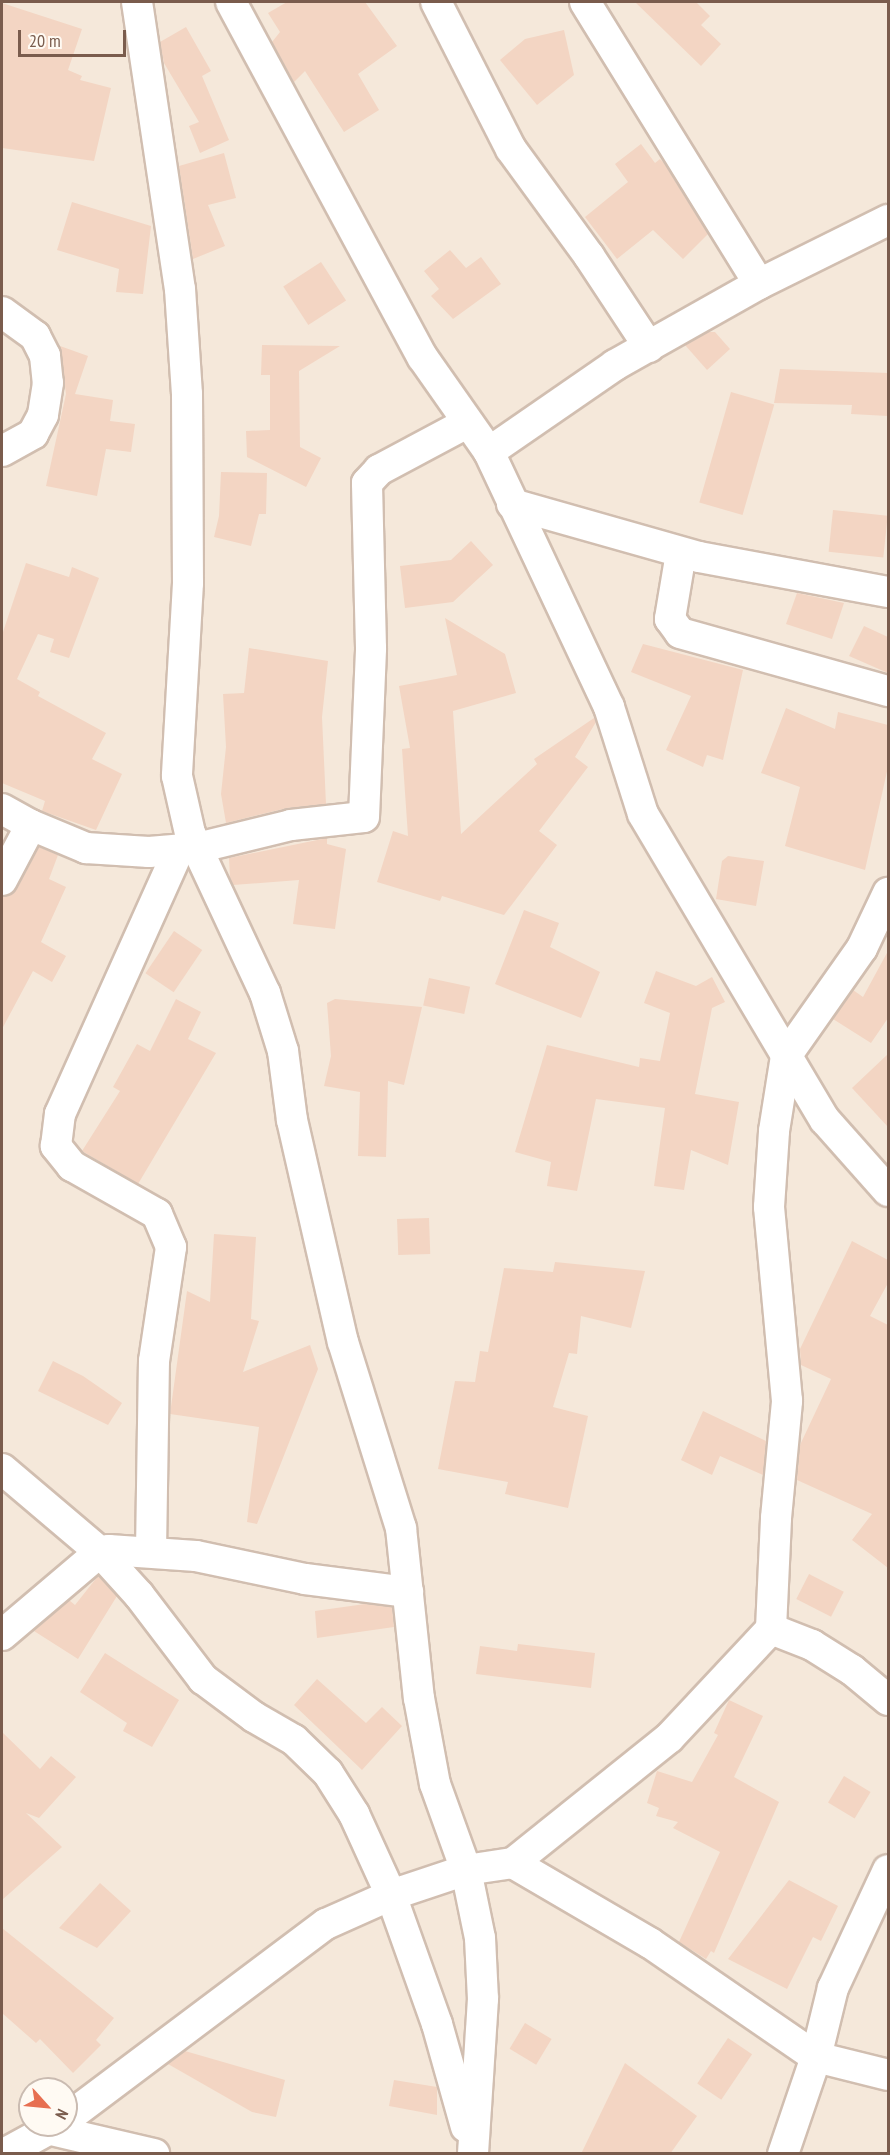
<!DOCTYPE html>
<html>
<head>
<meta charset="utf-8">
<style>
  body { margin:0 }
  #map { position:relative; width:890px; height:2155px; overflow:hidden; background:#fdf6ec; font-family:"PT Sans Narrow",sans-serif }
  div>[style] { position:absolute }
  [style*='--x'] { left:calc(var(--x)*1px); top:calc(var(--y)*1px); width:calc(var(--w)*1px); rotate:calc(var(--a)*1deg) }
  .residential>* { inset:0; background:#f5e8da }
  .building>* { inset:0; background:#f3d5c3; transform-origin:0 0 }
  .roads { filter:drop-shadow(2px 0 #d1beb0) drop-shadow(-2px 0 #d1beb0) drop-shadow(0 2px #d1beb0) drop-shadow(0 -2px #d1beb0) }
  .minor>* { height:30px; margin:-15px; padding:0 15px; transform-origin:15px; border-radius:15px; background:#fff }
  span { translate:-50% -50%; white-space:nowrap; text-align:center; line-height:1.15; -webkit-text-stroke:4.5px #fffaf3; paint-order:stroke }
  .frame { position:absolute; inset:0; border:3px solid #7a5c4d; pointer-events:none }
  .north { position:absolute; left:18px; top:2077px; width:60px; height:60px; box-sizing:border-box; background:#fffaf3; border:2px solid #cabbb1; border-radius:50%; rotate:117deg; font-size:16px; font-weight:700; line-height:24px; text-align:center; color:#7a5c4d }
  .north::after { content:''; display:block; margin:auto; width:21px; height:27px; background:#e76f51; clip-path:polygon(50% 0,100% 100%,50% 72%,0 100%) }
  .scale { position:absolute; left:18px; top:30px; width:108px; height:27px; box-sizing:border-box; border:3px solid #7a5c4d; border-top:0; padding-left:8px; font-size:18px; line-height:21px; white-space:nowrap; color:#7a5c4d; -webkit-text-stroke:4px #fffaf3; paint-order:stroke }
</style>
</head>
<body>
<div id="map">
  <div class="residential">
    <i style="clip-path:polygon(evenodd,2px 2px,888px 2px,888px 2153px,2px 2154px,2px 2px,30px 2089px,66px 2089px,66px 2125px,30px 2125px,30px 2089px)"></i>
  </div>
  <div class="building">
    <i style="clip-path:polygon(287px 2px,365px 2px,397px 46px,358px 74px,379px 110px,344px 132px,305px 71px,294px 82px,272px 42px,280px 32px,268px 13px)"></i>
    <i style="clip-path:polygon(635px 2px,696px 2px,710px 16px,701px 25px,721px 44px,701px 66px)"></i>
    <i style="clip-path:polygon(2px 3px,82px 29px,68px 70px,82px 76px,80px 80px,111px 88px,94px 161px,2px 148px)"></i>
    <i style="clip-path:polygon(186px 27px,211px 71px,202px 76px,229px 140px,200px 153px,189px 126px,199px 122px,164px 63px,160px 42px)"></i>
    <i style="clip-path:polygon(564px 30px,574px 75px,537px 105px,500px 60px,525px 39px)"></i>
    <i style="clip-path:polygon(641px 144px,655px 163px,660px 159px,664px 163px,708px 234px,683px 259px,653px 230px,617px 259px,585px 217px,628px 182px,615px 164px)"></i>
    <i style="clip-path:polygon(224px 153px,236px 198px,208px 205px,225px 246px,193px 259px,179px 166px)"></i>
    <i style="clip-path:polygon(72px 202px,151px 226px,143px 294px,116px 292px,119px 269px,57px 250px)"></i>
    <i style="clip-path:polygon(450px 250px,466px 268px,481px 257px,501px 284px,453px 319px,431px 296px,439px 289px,424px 271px)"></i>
    <i style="left:321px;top:262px;width:46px;height:45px;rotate:57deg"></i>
    <i style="clip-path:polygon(708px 332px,715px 332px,730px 349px,707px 370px,685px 345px)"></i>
    <i style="clip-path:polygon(262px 345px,340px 346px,299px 371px,300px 447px,321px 458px,306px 487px,247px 457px,246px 431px,270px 430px,270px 375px,261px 375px)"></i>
    <i style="clip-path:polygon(60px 346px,88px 356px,75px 394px,113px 400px,110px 421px,135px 424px,131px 452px,106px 449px,97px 496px,46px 486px,66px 394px)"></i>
    <i style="clip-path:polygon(780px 369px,888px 373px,888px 416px,851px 414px,852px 405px,774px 403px)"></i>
    <i style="left:731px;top:392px;width:45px;height:115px;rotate:16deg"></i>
    <i style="clip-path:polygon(221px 472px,267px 473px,266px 514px,259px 514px,251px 546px,214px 537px,219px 516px)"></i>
    <i style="left:833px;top:510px;width:55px;height:42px;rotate:6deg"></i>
    <i style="clip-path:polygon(471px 541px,493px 565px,453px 602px,405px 608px,400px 566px,451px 560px)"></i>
    <i style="clip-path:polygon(26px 563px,69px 577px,72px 567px,99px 578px,69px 658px,50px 652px,54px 639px,38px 634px,17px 679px,40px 692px,38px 696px,106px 733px,92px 759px,122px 774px,96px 830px,42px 811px,45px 801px,2px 783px,2px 635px)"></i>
    <i style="clip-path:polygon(797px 593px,844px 603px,832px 639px,786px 624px)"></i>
    <i style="clip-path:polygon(445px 618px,505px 654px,516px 693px,453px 711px,461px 834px,537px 764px,534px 759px,594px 718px,596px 722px,575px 757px,588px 767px,539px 831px,557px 845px,504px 915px,442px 896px,440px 901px,377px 882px,393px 831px,408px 836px,402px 749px,410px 748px,399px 686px,457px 675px)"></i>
    <i style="clip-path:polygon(864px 626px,888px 637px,888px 673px,849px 656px)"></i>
    <i style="clip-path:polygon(643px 644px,743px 670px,723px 760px,707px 755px,703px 767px,666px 750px,691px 696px,631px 672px)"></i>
    <i style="clip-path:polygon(249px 648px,328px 661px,322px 717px,326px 804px,287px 808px,226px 823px,221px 794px,226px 747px,223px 694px,244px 693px)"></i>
    <i style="clip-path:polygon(786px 708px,835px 729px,838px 712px,888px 725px,888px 767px,865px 870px,785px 846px,800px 787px,761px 773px)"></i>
    <i style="clip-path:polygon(327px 838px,327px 844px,346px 849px,335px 929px,293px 924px,299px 880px,233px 885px,230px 878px,229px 858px)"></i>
    <i style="clip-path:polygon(39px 847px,58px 855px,49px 879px,66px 887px,41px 942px,66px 956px,52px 982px,33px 971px,2px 1029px,2px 897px,17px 889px)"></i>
    <i style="clip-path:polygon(728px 856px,764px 861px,756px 906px,716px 899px,722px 861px)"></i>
    <i style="clip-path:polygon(524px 910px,559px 923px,550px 947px,600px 972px,581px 1018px,495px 984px)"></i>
    <i style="left:174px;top:931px;width:34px;height:51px;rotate:34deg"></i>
    <i style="clip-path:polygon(888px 951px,888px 1018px,871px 1043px,833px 1019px,853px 990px,863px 997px)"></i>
    <i style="clip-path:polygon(656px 971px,696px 986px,712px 977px,725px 1002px,712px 1008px,695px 1094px,739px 1102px,728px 1165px,691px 1150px,684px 1190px,654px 1186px,665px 1108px,596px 1099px,577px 1191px,547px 1186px,551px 1162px,515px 1152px,547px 1045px,639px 1067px,640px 1058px,660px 1061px,670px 1013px,644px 1003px)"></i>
    <i style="left:429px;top:978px;width:42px;height:28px;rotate:12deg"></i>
    <i style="clip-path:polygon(176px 999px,201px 1012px,188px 1039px,216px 1053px,138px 1184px,82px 1151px,120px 1091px,113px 1087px,137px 1044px,150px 1051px)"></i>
    <i style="clip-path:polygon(335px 999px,422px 1007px,404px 1085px,388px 1081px,386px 1157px,358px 1156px,360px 1092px,324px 1086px,331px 1056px,327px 1003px)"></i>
    <i style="clip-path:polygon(888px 1054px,888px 1127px,852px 1088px)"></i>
    <i style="left:429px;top:1218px;width:36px;height:32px;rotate:88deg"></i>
    <i style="clip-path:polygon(214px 1234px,256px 1237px,251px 1319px,259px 1321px,243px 1372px,310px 1345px,318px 1369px,257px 1524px,247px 1522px,259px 1427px,170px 1414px,187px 1291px,210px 1302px)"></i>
    <i style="clip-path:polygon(852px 1241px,888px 1260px,888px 1283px,870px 1316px,888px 1325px,888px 1568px,852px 1540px,872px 1514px,797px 1480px,800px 1445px,831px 1379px,801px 1365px,800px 1349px)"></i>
    <i style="clip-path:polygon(555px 1262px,645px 1271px,631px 1328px,581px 1316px,577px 1354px,569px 1353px,553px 1407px,588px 1416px,568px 1508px,505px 1494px,508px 1482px,438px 1469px,455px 1381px,475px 1382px,480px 1351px,488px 1352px,504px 1268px,553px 1272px)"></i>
    <i style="clip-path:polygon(53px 1361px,83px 1376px,122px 1403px,108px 1425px,38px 1391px)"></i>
    <i style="clip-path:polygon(703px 1411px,766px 1441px,763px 1475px,720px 1456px,712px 1475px,681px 1460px)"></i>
    <i style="left:809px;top:1574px;width:39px;height:28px;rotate:27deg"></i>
    <i style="clip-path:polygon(98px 1576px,117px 1596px,78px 1659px,34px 1631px,69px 1600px,75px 1605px)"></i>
    <i style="clip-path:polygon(365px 1604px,392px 1607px,394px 1627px,317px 1638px,315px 1611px)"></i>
    <i style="clip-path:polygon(518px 1644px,595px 1653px,591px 1688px,476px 1674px,480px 1646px,517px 1651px)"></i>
    <i style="clip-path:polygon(105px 1653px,179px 1700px,152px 1747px,123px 1731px,127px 1723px,80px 1692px)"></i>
    <i style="clip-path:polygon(317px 1679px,366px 1723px,382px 1707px,402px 1726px,362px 1770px,294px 1705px)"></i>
    <i style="clip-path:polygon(729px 1700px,763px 1716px,734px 1777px,779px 1802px,714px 1953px,711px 1951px,706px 1959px,679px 1942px,720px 1852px,673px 1828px,678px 1822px,656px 1816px,659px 1808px,647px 1803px,657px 1771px,692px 1782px,718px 1735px,714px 1733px)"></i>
    <i style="clip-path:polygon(2px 1732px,40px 1769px,51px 1756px,76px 1777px,39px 1818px,26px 1813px,62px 1847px,2px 1900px)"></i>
    <i style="left:844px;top:1776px;width:31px;height:31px;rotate:31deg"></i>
    <i style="clip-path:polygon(789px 1880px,838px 1906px,821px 1941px,813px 1937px,787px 1989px,728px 1959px)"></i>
    <i style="clip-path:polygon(100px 1883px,131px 1911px,97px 1948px,59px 1928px)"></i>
    <i style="clip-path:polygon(2px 1928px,114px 2018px,96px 2040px,101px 2045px,73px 2073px,40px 2039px,36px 2043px,2px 2013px)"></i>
    <i style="left:525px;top:2023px;width:31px;height:30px;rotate:31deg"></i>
    <i style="left:728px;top:2038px;width:29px;height:55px;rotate:34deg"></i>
    <i style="clip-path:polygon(185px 2051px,285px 2080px,276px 2117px,252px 2112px,168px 2064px)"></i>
    <i style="clip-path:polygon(625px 2063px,697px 2116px,670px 2154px,581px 2154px)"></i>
    <i style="clip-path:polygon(394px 2080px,437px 2087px,437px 2115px,389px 2106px)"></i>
  </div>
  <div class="roads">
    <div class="minor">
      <i style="--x:137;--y:2;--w:290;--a:81.5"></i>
      <i style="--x:180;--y:289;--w:105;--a:86.2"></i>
      <i style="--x:187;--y:394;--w:189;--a:89.7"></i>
      <i style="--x:188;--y:583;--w:193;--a:93.3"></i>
      <i style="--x:177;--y:776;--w:58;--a:77.2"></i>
      <i style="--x:190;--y:833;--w:177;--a:64.9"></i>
      <i style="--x:265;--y:993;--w:61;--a:72.8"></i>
      <i style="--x:283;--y:1051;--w:70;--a:82.6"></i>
      <i style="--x:292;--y:1120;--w:228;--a:77.1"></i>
      <i style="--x:343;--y:1342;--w:195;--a:72.7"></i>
      <i style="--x:401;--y:1528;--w:171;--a:84"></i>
      <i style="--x:419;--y:1698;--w:87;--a:79.5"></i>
      <i style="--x:435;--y:1784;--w:91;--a:70.2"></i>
      <i style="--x:466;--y:1870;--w:69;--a:78.4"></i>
      <i style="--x:480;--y:1938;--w:61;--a:87.2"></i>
      <i style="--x:483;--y:1999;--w:155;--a:93.7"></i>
      <i style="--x:231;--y:2;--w:404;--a:61.7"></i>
      <i style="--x:423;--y:358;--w:115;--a:54.9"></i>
      <i style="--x:489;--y:452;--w:282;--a:64.8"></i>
      <i style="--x:609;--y:707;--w:112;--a:72.4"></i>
      <i style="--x:643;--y:814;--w:356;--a:59.3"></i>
      <i style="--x:825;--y:1120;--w:95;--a:48.4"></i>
      <i style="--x:436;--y:2;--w:165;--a:63"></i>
      <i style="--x:511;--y:149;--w:132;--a:53.9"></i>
      <i style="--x:589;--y:256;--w:109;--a:56.6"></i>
      <i style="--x:585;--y:2;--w:331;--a:58.3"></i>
      <i style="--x:2;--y:312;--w:41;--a:36"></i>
      <i style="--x:35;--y:336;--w:22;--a:63"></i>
      <i style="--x:45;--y:356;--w:27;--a:84"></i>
      <i style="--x:48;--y:383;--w:32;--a:99"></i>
      <i style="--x:43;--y:415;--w:21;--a:118"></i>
      <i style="--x:33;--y:434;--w:35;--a:151"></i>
      <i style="--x:489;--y:452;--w:153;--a:-34.6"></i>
      <i style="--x:615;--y:365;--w:165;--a:-29.4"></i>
      <i style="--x:759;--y:284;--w:144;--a:-26.4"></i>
      <i style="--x:512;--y:504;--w:194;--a:15.8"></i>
      <i style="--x:699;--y:557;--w:192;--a:10.5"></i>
      <i style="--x:681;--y:553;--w:67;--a:99.5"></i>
      <i style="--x:670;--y:619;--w:17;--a:54"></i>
      <i style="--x:680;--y:633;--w:216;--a:15.6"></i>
      <i style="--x:2;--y:809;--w:33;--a:29"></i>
      <i style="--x:2;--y:880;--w:62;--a:-62.2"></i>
      <i style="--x:31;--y:825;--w:60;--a:22.7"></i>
      <i style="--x:86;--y:848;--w:63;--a:3.6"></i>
      <i style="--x:149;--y:852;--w:48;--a:-4.8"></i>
      <i style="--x:197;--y:848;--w:97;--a:-13.7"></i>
      <i style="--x:291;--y:825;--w:73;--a:-6.3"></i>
      <i style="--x:364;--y:817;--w:169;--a:-87.6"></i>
      <i style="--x:371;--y:648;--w:165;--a:-91.4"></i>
      <i style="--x:367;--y:483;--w:18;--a:-47"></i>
      <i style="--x:379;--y:470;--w:100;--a:-28.1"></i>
      <i style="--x:2;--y:1469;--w:128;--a:40.3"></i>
      <i style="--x:100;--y:1552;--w:58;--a:47.8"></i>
      <i style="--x:139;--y:1595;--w:106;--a:52.7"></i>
      <i style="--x:203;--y:1679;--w:64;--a:36.7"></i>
      <i style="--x:254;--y:1717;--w:46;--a:29.9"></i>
      <i style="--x:294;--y:1740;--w:47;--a:44.1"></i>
      <i style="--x:328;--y:1773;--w:49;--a:57.6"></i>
      <i style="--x:354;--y:1814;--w:89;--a:65.4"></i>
      <i style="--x:391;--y:1895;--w:137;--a:70.4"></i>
      <i style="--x:437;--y:2024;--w:107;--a:74.3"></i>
      <i style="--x:151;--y:1551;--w:190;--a:-89.1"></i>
      <i style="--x:154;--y:1361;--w:115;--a:-81.5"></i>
      <i style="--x:171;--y:1247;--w:36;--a:-113"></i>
      <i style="--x:157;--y:1214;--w:98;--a:-150.5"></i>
      <i style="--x:72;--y:1166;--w:26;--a:-129"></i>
      <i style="--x:56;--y:1146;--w:32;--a:-83"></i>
      <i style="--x:60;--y:1114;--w:290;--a:-65.8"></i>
      <i style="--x:771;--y:1629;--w:44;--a:21.3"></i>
      <i style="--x:812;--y:1645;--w:47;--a:32"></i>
      <i style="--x:852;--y:1670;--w:47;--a:39.8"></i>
      <i style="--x:2;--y:1635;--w:128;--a:-40.3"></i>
      <i style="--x:100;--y:1552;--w:9;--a:-13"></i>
      <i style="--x:109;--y:1550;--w:87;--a:3.9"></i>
      <i style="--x:196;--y:1556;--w:111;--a:11.9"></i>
      <i style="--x:305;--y:1579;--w:104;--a:7.2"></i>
      <i style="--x:513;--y:1863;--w:200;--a:-38.7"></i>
      <i style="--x:669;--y:1738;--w:149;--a:-46.9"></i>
      <i style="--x:771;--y:1629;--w:111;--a:-87.4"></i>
      <i style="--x:776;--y:1518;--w:118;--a:-84.6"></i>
      <i style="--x:787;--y:1401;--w:195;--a:-95.3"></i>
      <i style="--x:769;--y:1207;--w:76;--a:-86.2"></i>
      <i style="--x:774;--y:1131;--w:76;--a:-80.9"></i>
      <i style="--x:786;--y:1056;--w:132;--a:-54.9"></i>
      <i style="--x:862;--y:948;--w:61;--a:-64.7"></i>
      <i style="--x:66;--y:2119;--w:325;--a:-36.9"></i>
      <i style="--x:326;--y:1924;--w:71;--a:-24"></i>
      <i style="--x:391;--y:1895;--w:79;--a:-18.4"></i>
      <i style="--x:466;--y:1870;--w:48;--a:-8.5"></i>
      <i style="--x:513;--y:1863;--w:159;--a:30.3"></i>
      <i style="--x:650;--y:1943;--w:201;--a:34.5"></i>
      <i style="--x:816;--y:2057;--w:74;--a:14"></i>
      <i style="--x:51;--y:2130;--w:106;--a:13.1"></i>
      <i style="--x:4;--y:2154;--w:60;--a:-28.7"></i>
      <i style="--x:783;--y:2154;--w:102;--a:-71.2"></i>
      <i style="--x:816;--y:2057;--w:71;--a:-76.2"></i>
      <i style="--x:833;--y:1988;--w:130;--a:-65"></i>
    </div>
  </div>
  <div class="frame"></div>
  <div class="north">N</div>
  <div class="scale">20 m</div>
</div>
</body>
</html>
